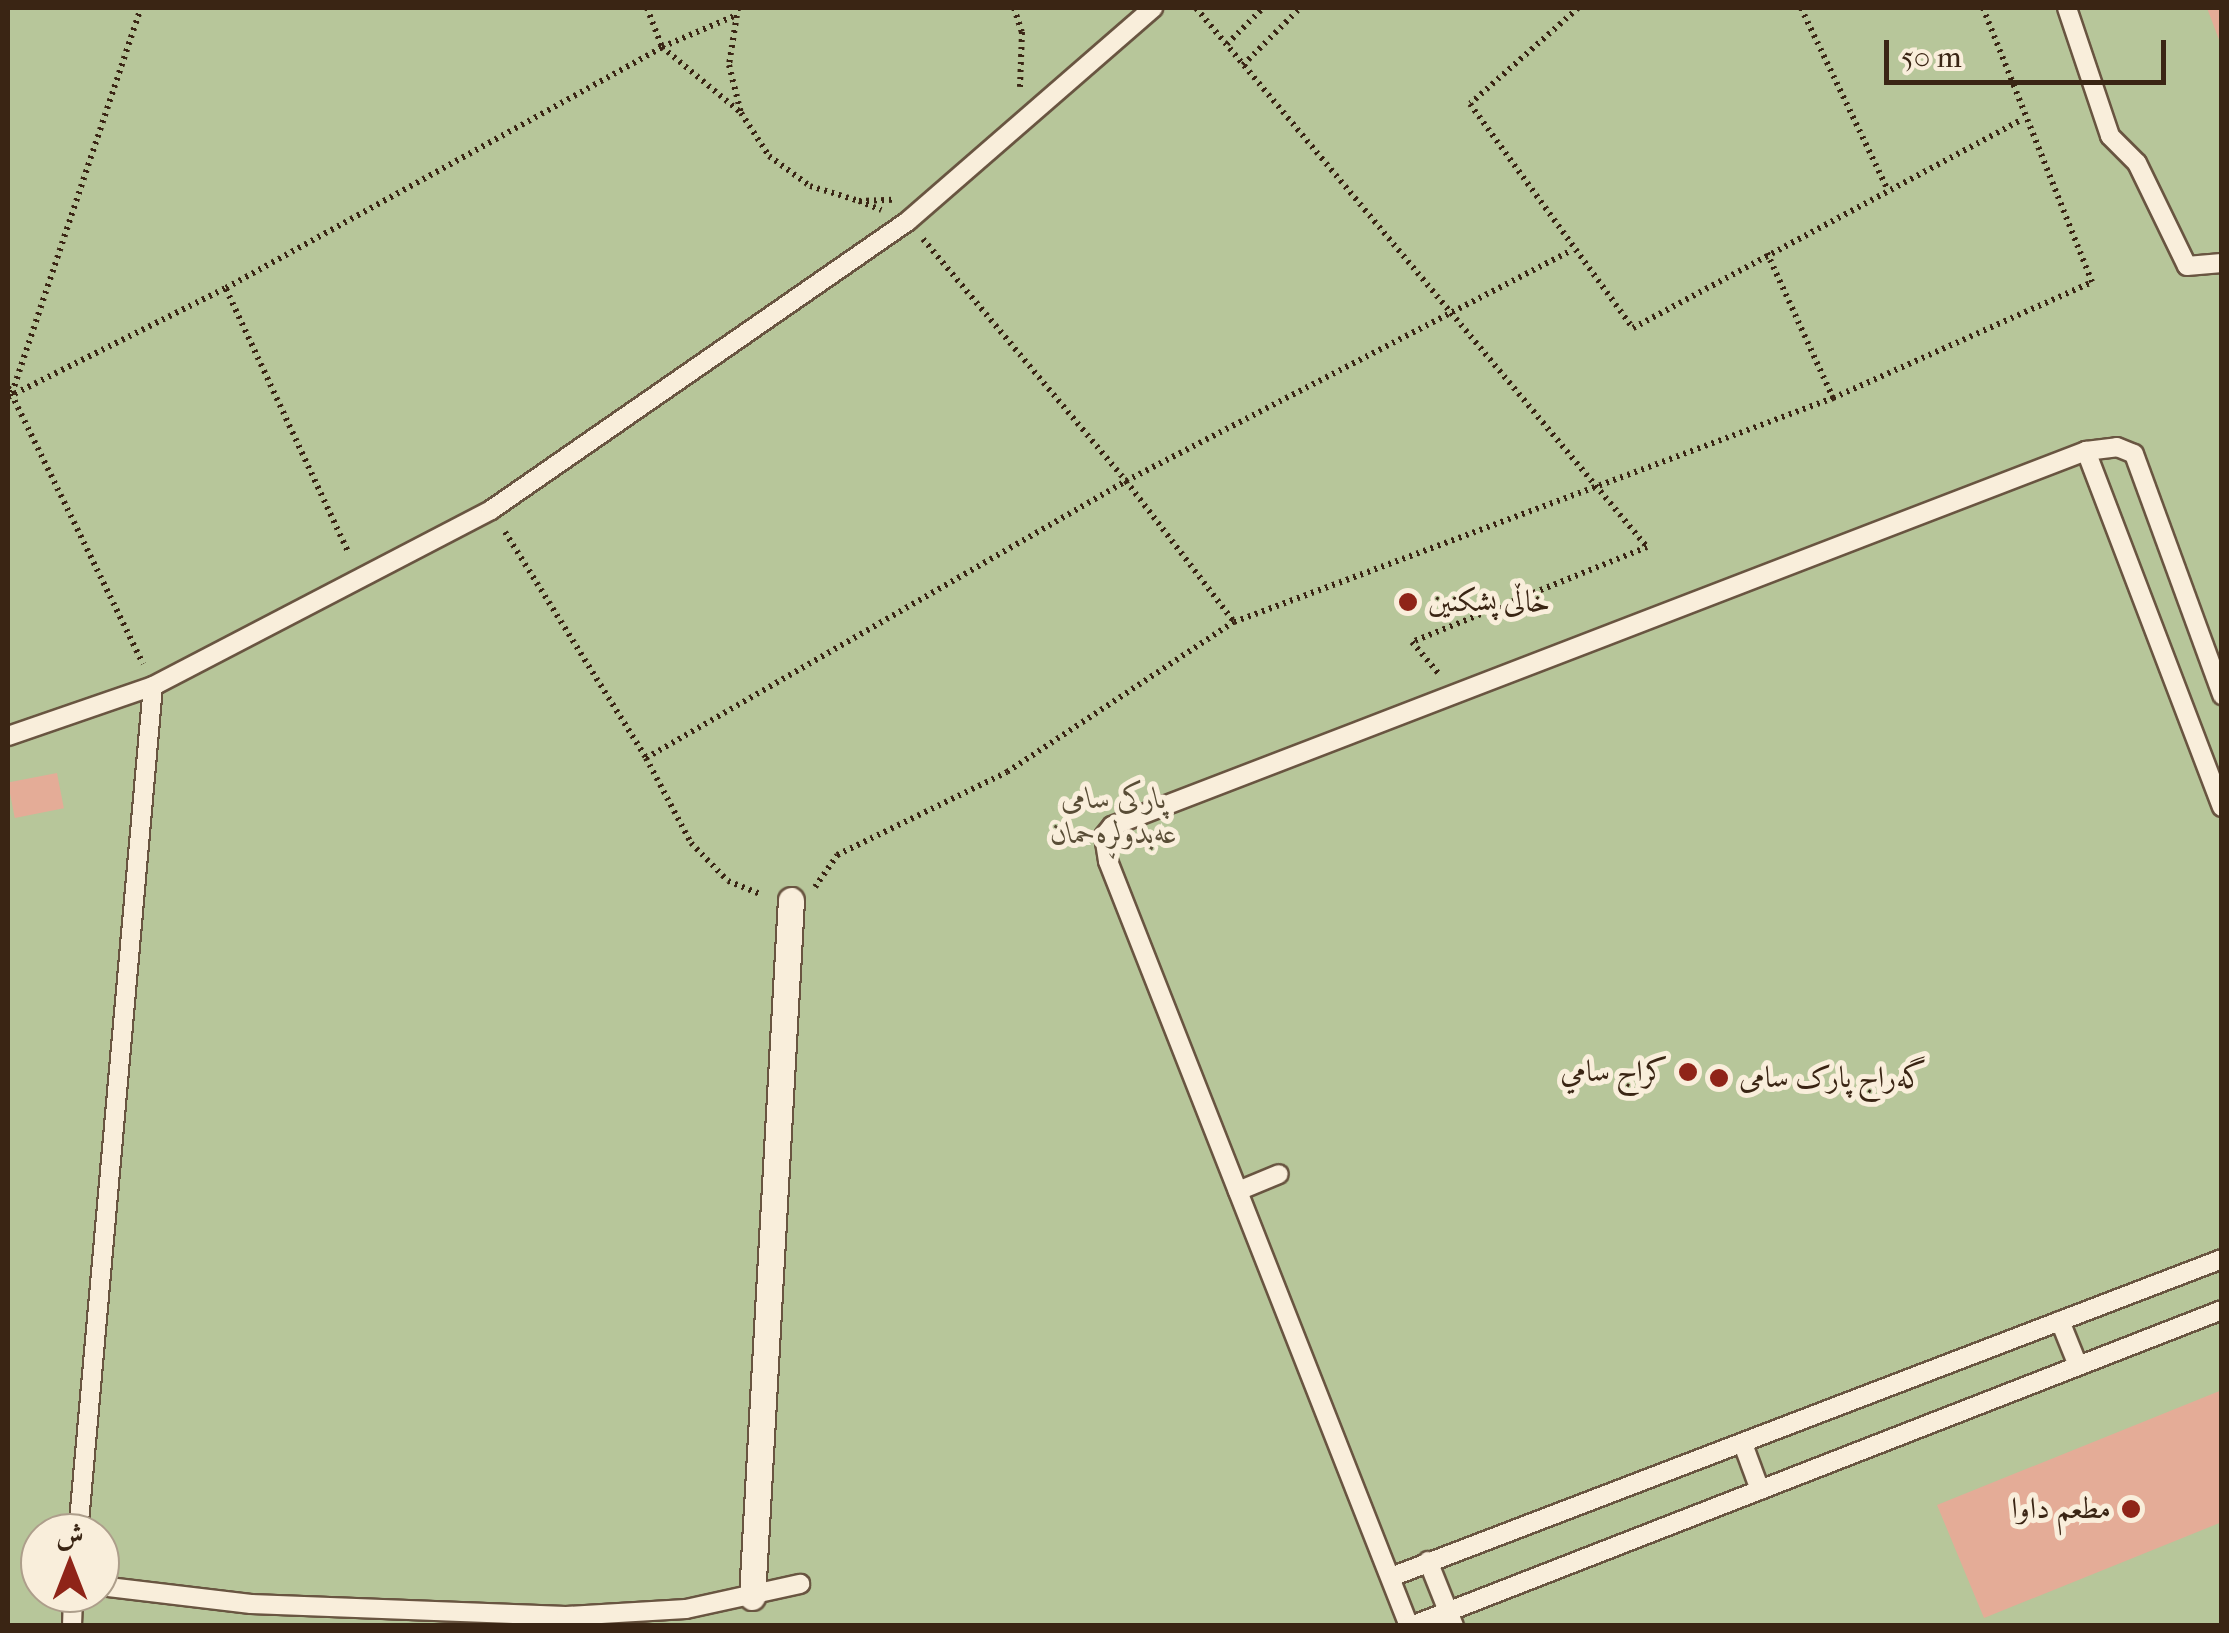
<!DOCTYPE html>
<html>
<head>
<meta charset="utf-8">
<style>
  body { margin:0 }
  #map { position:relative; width:2229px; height:1633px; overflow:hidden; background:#f6e5c7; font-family:"IM FELL French Canon",Amiri,serif }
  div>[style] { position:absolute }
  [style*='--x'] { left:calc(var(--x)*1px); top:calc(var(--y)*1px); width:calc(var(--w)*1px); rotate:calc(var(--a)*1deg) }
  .green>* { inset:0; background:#b7c69a }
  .building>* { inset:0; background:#e4ac97; transform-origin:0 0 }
  .path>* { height:6px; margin-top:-3px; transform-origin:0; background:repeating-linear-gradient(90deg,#3a2514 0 2.5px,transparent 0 7.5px) }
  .roads { filter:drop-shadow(2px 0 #695541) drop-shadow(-2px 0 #695541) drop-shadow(0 2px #695541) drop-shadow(0 -2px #695541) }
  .service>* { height:18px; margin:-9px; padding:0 9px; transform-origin:9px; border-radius:9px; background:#f9eedb }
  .pedestrian>* { height:25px; margin:-12.5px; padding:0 12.5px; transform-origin:12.5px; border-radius:12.5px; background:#f9eedb }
  .dots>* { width:28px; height:28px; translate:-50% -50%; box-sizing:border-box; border:5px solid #f9eedb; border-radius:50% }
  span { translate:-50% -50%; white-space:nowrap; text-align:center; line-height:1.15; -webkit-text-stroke:10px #f9eedb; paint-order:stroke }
  .poi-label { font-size:30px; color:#3a2514 }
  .left { translate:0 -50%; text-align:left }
  .right { translate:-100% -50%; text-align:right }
  .park-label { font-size:30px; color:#594d36; font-style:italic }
  .frame { position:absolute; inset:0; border:10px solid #3a2514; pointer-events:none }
  .north { position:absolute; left:20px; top:1513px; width:100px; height:100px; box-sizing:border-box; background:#f9eedb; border:2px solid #ad9e8b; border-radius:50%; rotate:0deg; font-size:28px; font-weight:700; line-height:40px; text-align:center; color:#3a2514 }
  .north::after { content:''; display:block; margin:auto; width:35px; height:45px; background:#8f2418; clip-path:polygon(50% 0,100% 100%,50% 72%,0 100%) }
  .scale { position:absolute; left:1884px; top:40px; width:282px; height:45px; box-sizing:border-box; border:5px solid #3a2514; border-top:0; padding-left:12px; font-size:30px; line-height:35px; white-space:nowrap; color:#3a2514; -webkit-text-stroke:8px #f9eedb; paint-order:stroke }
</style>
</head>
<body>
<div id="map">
  <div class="green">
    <i style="clip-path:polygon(evenodd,8px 8px,2221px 8px,2221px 1625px,8px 1626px,8px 8px,40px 1533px,100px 1533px,100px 1593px,40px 1593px,40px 1533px)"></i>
  </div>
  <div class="building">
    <i style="clip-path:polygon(2207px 8px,2222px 8px,2222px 45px,2221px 45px)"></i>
    <i style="left:57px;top:773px;width:36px;height:50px;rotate:79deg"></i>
    <i style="clip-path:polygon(2222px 1390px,2222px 1522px,1984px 1618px,1937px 1505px)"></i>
  </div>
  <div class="path">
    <i style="--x:647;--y:8;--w:42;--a:69"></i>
    <i style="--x:662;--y:47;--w:102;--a:39.8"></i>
    <i style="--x:738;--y:8;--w:58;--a:99"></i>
    <i style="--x:729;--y:65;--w:49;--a:76"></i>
    <i style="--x:741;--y:113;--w:51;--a:56.9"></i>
    <i style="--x:769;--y:156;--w:51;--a:36.2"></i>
    <i style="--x:810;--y:186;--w:51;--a:17"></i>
    <i style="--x:859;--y:201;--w:33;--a:-2"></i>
    <i style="--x:1014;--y:8;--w:25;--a:72"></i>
    <i style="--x:1022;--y:32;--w:55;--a:92.1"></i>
    <i style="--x:1196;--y:8;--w:703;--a:50.08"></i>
    <i style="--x:1647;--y:547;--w:253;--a:158"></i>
    <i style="--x:1412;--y:642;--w:42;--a:49.8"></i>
    <i style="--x:1578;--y:8;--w:144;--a:138.4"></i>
    <i style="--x:1470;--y:104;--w:277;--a:54"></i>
    <i style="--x:1633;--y:328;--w:442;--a:-28.2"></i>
    <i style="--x:1801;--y:8;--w:202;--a:64.5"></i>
    <i style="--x:1227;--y:44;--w:51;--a:-45"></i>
    <i style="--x:1243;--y:65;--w:81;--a:-45"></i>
    <i style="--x:859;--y:201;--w:24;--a:22"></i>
    <i style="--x:923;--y:239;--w:316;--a:50"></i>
    <i style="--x:1126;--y:481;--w:178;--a:52.5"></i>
    <i style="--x:1767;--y:253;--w:159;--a:65.5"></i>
    <i style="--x:226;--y:289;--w:292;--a:65.1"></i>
    <i style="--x:8;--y:387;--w:308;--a:64"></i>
    <i style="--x:12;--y:393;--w:406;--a:-71.5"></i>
    <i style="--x:8;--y:397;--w:244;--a:-26.6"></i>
    <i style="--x:226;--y:288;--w:498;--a:-28.9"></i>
    <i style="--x:662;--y:47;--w:78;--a:-23.3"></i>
    <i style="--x:505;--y:532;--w:266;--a:58"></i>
    <i style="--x:646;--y:758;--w:96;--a:62.1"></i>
    <i style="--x:691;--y:843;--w:53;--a:45.8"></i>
    <i style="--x:728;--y:881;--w:37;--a:22"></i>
    <i style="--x:646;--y:758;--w:554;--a:-29.99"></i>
    <i style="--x:1126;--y:481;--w:502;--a:-27.38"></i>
    <i style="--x:815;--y:887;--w:39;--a:-55"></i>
    <i style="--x:837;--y:855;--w:189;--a:-26"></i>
    <i style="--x:1007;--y:772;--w:272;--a:-33.5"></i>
    <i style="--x:1234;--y:622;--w:640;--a:-20.5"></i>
    <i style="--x:1833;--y:398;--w:284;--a:-24.1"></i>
    <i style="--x:2092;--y:282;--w:295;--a:-111.7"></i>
  </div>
  <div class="roads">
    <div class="service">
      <i style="--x:2067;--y:8;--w:135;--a:71.4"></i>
      <i style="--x:2110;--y:136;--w:38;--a:45"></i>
      <i style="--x:2137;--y:163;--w:114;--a:64.1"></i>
      <i style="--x:2187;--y:266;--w:35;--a:-5"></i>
      <i style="--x:2086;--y:451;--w:31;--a:-7"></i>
      <i style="--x:2117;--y:447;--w:18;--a:22"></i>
      <i style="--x:2134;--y:454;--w:257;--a:69.9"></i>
      <i style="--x:8;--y:736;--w:153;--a:-19"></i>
      <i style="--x:153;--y:686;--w:381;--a:-27.5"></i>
      <i style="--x:491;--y:510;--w:507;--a:-34.72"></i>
      <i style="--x:908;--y:221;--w:325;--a:-41"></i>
      <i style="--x:1238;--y:1191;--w:44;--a:-22.5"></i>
      <i style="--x:2060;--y:1321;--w:45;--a:68"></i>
      <i style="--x:1743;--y:1444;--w:49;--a:69.7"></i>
      <i style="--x:78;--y:1533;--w:850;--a:-84.94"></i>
      <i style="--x:1428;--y:1561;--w:70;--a:68.2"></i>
      <i style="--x:1391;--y:1577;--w:890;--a:-20.94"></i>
      <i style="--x:100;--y:1586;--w:152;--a:6.8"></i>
      <i style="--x:251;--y:1604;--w:315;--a:2.2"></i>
      <i style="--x:566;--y:1616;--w:120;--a:-3.3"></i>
      <i style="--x:686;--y:1609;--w:117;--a:-12.4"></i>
      <i style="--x:72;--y:1626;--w:33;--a:-88"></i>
      <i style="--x:1409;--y:1626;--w:822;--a:-111.48"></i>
      <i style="--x:1108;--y:861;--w:25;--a:-99"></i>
      <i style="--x:1104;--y:836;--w:13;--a:-51"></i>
      <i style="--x:1112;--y:826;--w:1044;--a:-21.06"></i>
      <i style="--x:2086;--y:451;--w:381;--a:69.1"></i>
      <i style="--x:1411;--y:1626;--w:870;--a:-21.29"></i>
    </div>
    <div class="pedestrian">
      <i style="--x:752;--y:1597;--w:698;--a:-86.8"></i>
    </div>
  </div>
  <div class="dots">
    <i style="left:1408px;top:602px;background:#8f2418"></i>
    <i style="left:1688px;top:1072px;background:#8f2418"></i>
    <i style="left:1719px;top:1078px;background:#8f2418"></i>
    <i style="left:2131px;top:1509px;background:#8f2418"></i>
  </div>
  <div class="poi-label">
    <span class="left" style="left:1428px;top:602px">خاڵی پشکنین</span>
    <span class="right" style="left:1668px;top:1072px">کراج سامي</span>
    <span class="left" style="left:1739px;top:1078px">گەراج پارک سامی</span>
    <span class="right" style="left:2111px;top:1509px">مطعم داوا</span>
  </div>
  <div class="park-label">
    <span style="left:1114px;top:816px">پارکی سامی<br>عەبدولڕەحمان</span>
  </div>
  <div class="frame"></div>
  <div class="north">ش</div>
  <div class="scale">50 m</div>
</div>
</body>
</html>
